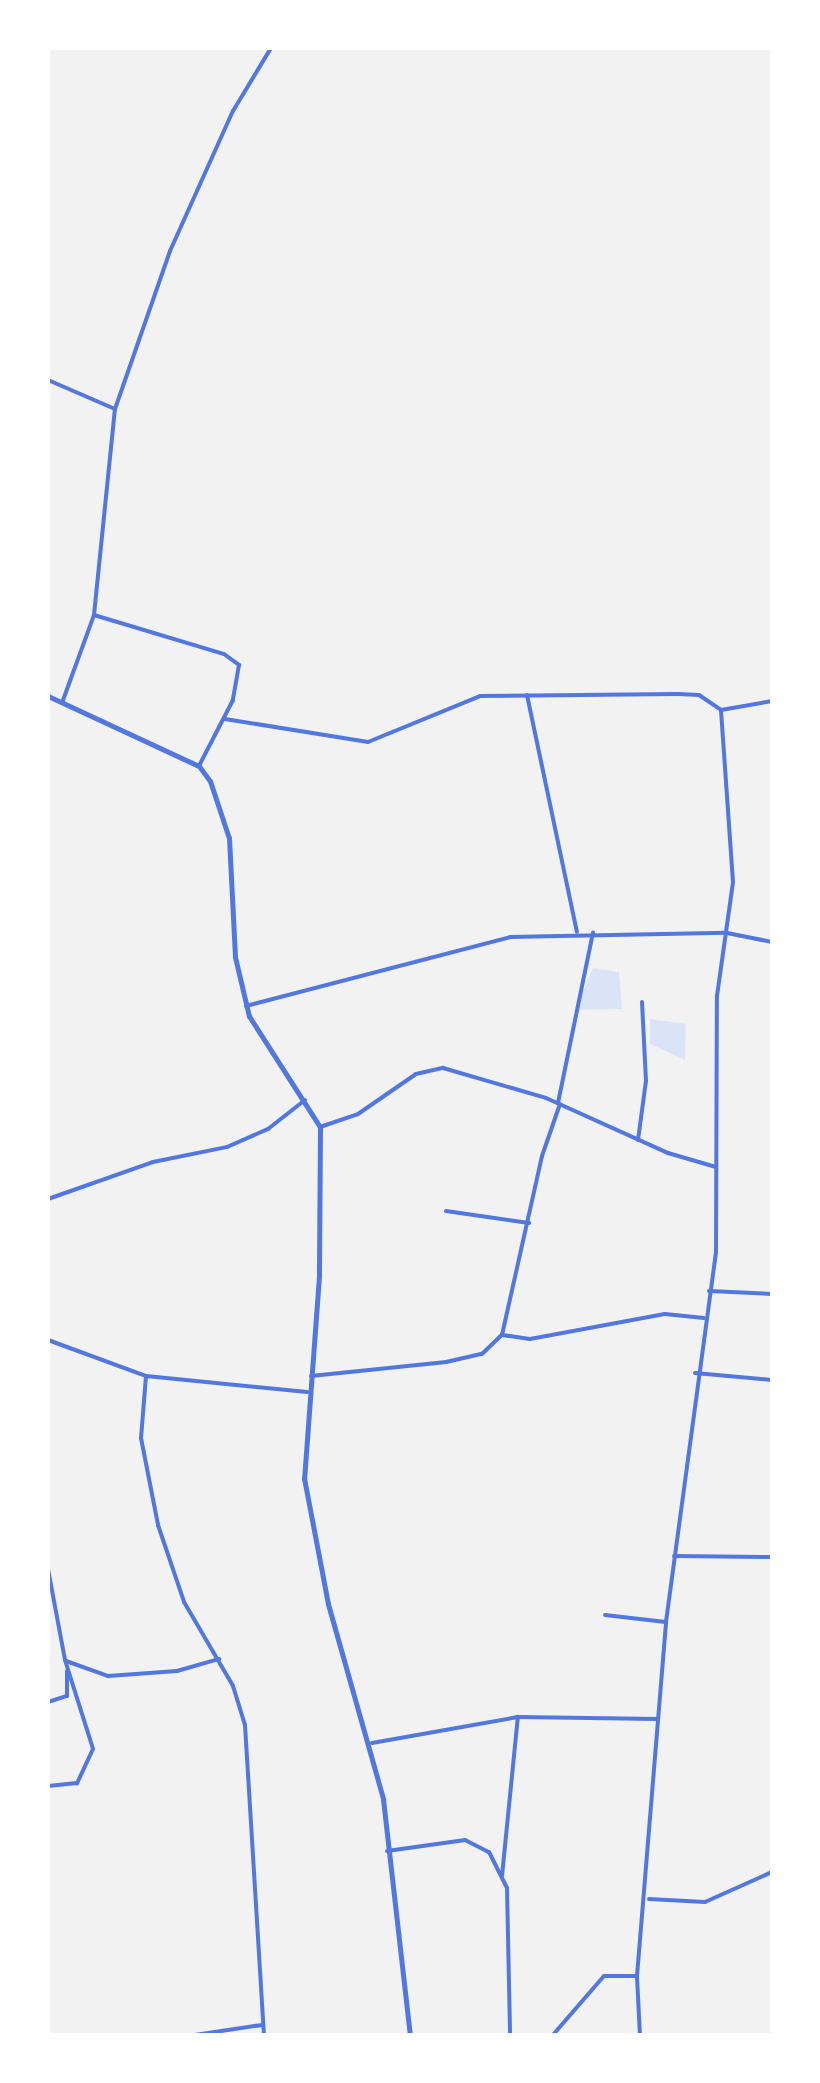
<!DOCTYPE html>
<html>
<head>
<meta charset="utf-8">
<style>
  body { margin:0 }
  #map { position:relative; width:820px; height:2083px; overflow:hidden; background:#f2f2f2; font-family:Cabin,sans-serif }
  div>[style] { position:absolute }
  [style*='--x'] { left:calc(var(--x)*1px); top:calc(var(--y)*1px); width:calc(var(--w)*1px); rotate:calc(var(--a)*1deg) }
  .green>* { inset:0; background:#dbe4f7 }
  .minor>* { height:4px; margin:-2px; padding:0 2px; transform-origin:2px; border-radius:2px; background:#5277de }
  .tertiary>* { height:5px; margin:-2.5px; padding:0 2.5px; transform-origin:2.5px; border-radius:2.5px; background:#5277de }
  span { translate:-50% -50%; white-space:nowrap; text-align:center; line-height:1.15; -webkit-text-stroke:10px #fff; paint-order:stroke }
  .frame { position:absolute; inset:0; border:50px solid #fff; pointer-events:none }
</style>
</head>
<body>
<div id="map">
  <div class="green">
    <i style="clip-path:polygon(593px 968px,619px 972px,622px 1009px,575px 1010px)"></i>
    <i style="clip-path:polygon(650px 1019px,686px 1024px,685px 1060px,650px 1044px)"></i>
  </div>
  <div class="minor">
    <i style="--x:48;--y:380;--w:73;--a:23.4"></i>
    <i style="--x:94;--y:615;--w:136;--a:16.7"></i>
    <i style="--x:224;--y:654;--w:19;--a:36"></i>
    <i style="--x:239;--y:665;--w:36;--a:100"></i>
    <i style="--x:233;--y:700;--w:74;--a:117.3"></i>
    <i style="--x:527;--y:695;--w:242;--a:78.1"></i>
    <i style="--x:62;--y:703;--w:94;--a:-70"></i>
    <i style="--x:94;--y:615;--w:207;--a:-84.2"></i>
    <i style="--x:115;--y:409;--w:167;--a:-70.8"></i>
    <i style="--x:170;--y:251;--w:154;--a:-65.8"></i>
    <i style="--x:233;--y:111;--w:74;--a:-58.9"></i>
    <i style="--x:225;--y:719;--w:145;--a:9.1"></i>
    <i style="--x:368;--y:742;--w:121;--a:-22.3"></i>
    <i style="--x:480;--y:696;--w:198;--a:-0.6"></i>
    <i style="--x:678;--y:694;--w:21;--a:3"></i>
    <i style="--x:699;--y:695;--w:27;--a:34"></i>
    <i style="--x:246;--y:1006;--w:273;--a:-14.6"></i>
    <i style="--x:510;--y:937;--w:217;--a:-1.1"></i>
    <i style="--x:727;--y:933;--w:46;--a:11.3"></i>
    <i style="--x:558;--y:1103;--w:174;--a:-78.4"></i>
    <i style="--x:320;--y:1127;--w:40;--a:-18.9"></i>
    <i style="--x:358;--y:1114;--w:70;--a:-34.6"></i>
    <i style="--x:416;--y:1074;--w:28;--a:-13"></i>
    <i style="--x:443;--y:1068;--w:107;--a:16.2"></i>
    <i style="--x:546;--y:1098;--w:134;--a:24.3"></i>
    <i style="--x:668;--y:1153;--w:50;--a:16.3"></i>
    <i style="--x:638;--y:1140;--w:60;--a:-82.3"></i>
    <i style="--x:646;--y:1081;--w:79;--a:-92.9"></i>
    <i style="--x:48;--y:1199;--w:111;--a:-19.4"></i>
    <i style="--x:153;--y:1162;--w:76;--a:-11.5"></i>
    <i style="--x:227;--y:1147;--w:45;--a:-23.7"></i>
    <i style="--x:268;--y:1129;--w:47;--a:-38.1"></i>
    <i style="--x:446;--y:1211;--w:84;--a:8.2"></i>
    <i style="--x:709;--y:1291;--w:63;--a:2.7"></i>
    <i style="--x:502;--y:1335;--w:28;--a:8"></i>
    <i style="--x:530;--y:1339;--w:137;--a:-10.5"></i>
    <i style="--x:665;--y:1314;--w:39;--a:6"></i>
    <i style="--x:48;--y:1340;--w:104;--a:20.2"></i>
    <i style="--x:146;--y:1376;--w:162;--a:5.7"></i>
    <i style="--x:695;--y:1373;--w:77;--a:5.2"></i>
    <i style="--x:146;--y:1376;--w:62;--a:94.6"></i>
    <i style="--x:141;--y:1438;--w:89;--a:78.9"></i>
    <i style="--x:158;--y:1525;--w:81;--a:71.3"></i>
    <i style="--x:184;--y:1602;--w:97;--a:59.7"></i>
    <i style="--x:233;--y:1686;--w:41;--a:72.9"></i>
    <i style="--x:245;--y:1725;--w:312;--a:86.5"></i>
    <i style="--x:311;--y:1376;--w:136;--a:-5.9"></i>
    <i style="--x:446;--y:1362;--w:37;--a:-13"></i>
    <i style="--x:482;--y:1354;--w:28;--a:-44"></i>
    <i style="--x:502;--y:1335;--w:183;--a:-77.4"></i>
    <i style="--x:542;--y:1156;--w:55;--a:-70.9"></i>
    <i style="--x:674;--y:1556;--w:98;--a:0.6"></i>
    <i style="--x:48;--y:1569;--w:93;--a:79.4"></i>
    <i style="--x:65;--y:1660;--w:93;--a:72.5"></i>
    <i style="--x:93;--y:1749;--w:38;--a:115"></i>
    <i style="--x:77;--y:1783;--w:29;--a:174"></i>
    <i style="--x:605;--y:1615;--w:61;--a:6.5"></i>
    <i style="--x:66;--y:1661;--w:45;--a:19.7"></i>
    <i style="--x:108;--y:1676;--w:69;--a:-4.1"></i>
    <i style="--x:177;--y:1671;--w:44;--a:-15.9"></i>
    <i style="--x:48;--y:1702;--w:20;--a:-18"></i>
    <i style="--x:67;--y:1696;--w:25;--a:-90"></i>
    <i style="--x:372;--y:1743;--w:148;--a:-10.1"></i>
    <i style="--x:518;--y:1717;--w:140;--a:0.8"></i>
    <i style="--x:387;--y:1851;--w:79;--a:-8"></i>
    <i style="--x:465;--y:1840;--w:27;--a:27"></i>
    <i style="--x:489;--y:1852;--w:40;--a:63.4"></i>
    <i style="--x:507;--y:1888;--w:148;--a:88.8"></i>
    <i style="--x:502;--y:1876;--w:160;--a:-84.3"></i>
    <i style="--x:649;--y:1899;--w:56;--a:3.1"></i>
    <i style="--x:705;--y:1902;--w:73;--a:-24.1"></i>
    <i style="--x:188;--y:2036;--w:75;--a:-8.5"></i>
    <i style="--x:552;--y:2036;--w:79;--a:-49.1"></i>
    <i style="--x:604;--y:1976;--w:33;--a:0"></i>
    <i style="--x:640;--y:2036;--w:60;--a:-92.9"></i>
    <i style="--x:637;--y:1976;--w:355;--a:-85.3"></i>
    <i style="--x:666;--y:1622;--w:373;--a:-82.3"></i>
    <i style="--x:716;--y:1252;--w:256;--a:-89.8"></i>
    <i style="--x:717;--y:996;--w:115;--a:-82"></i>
    <i style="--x:733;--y:882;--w:172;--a:-94"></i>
    <i style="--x:721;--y:710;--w:52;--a:-10"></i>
  </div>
  <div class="tertiary">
    <i style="--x:48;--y:696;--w:166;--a:24.9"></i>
    <i style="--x:199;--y:766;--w:19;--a:54"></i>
    <i style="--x:210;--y:781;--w:60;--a:71.6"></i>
    <i style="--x:229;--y:838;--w:119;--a:87.1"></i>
    <i style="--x:235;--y:957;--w:61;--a:76.7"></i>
    <i style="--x:249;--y:1016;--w:132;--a:57.4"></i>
    <i style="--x:320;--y:1127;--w:149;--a:90.4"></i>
    <i style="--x:319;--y:1276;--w:203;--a:94.2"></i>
    <i style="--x:304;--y:1478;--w:128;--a:79.2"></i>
    <i style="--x:328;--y:1604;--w:203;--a:74.2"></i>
    <i style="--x:383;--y:1799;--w:239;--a:83.5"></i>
  </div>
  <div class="frame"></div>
</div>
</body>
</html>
